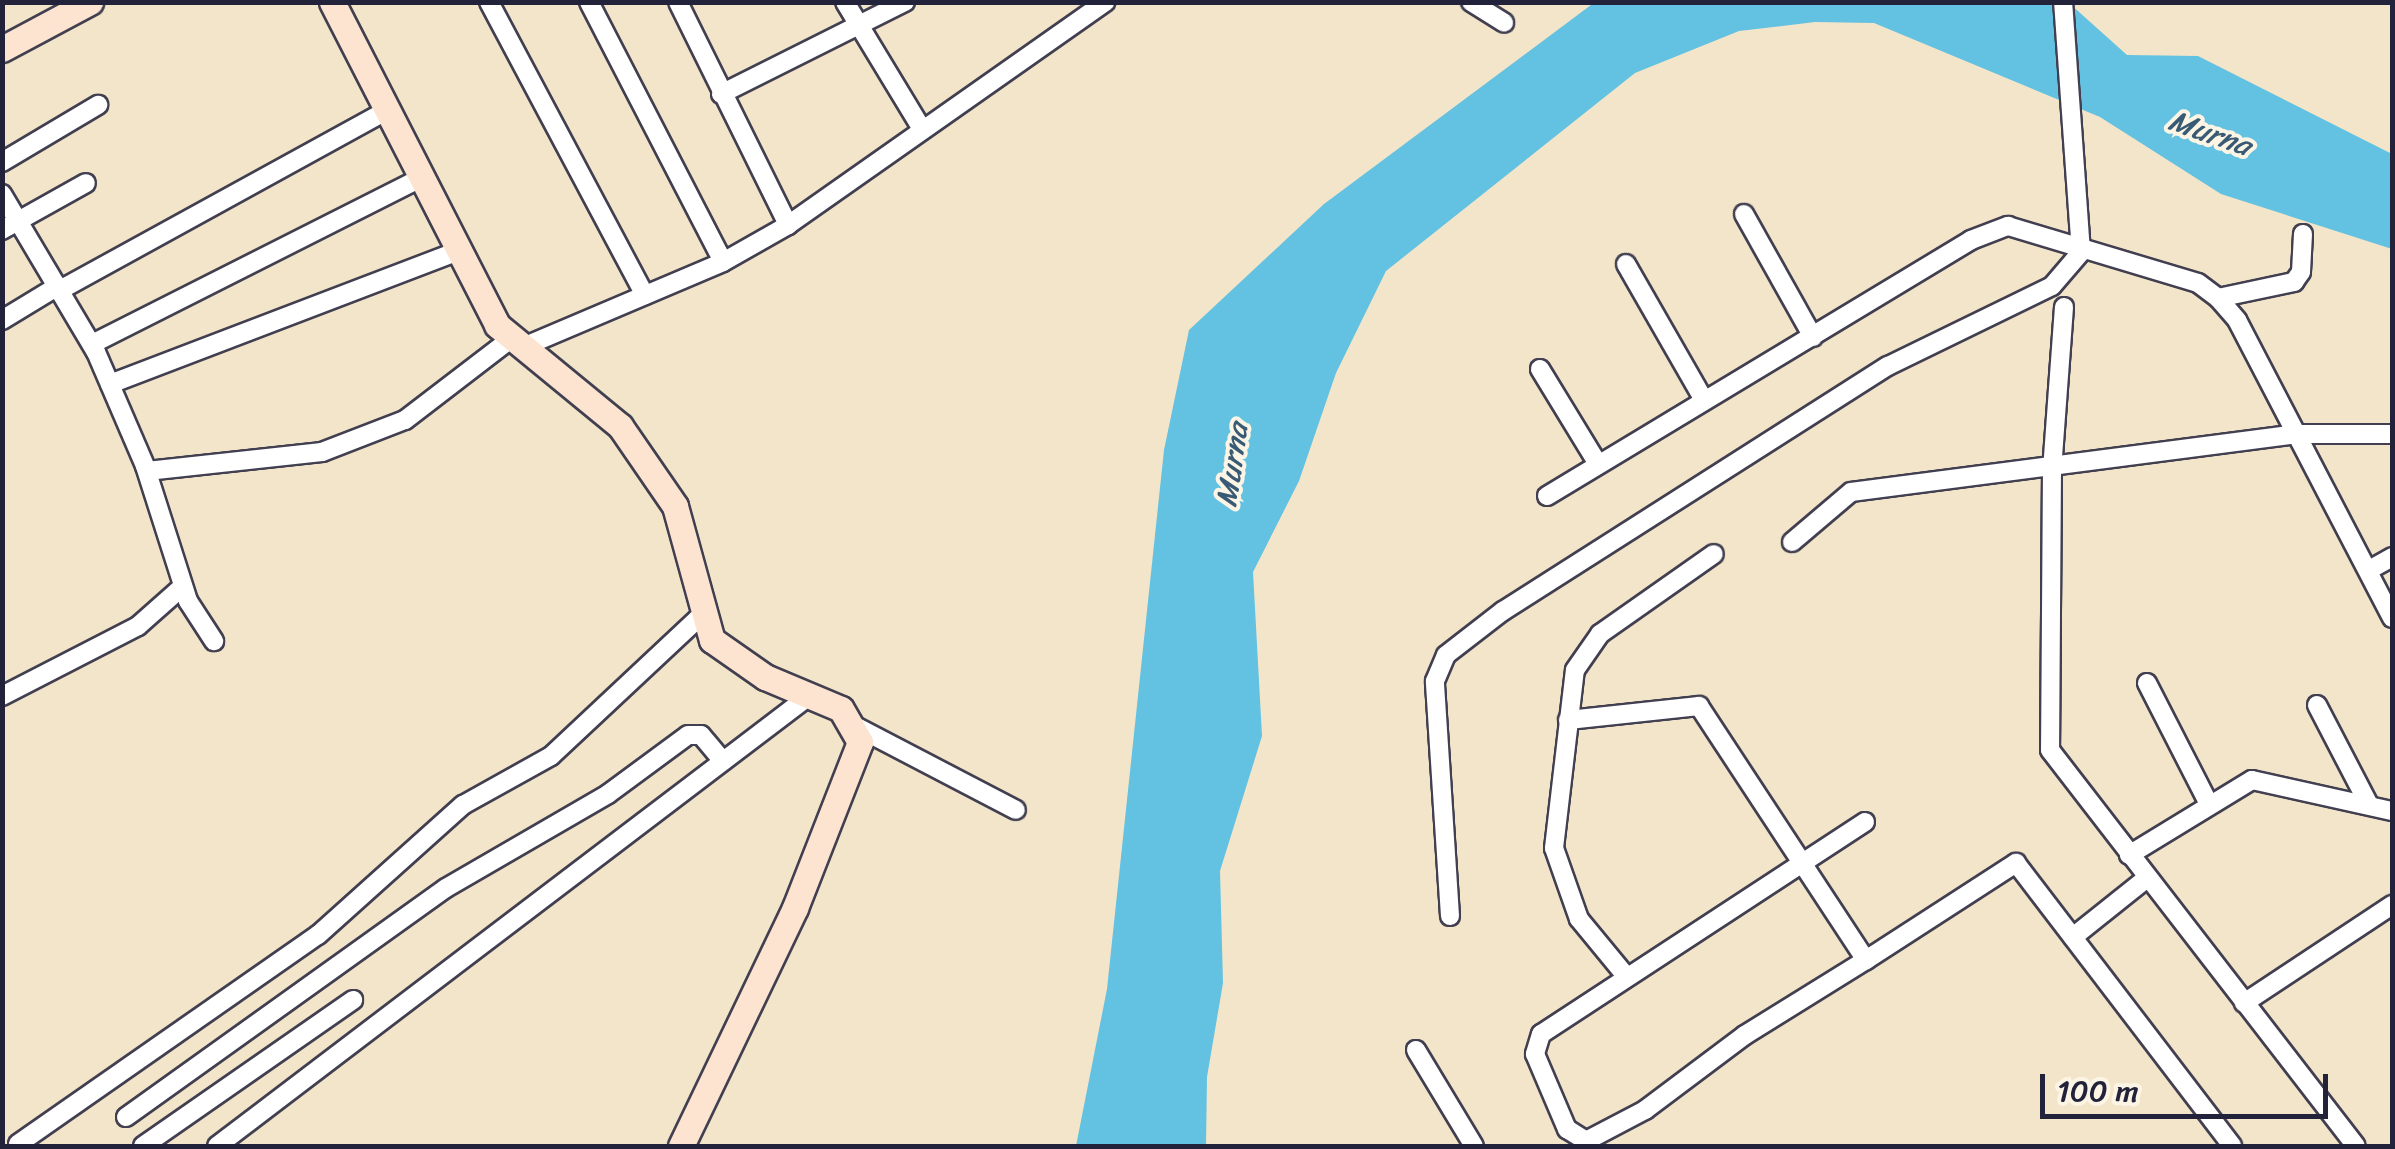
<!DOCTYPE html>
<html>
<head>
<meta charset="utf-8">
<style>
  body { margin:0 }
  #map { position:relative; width:2395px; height:1149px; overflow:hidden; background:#f3e5c9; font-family:Sriracha,sans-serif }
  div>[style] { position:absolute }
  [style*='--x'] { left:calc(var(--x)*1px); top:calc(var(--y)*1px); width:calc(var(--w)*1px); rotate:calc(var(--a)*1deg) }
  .water>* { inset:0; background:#63c1e1 }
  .roads { filter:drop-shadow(2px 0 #413f50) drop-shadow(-2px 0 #413f50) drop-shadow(0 2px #413f50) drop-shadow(0 -2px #413f50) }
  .street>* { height:18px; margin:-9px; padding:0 9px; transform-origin:9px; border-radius:9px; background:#fff }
  .secondary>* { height:25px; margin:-12.5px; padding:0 12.5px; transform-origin:12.5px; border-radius:12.5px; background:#fde4d1 }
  span { translate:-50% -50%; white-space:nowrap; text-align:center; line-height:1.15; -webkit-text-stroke:8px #fcf5e5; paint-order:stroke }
  .water-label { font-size:30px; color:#395a75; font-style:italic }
  .frame { position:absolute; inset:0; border:5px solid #22223b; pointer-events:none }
  .scale { position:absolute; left:2040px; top:1074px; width:288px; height:45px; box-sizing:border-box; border:5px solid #22223b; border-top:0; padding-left:12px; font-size:30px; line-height:35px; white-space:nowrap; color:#22223b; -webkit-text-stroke:8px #fcf5e5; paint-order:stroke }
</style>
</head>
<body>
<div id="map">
  <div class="water">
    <i style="clip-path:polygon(1595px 2px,2069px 3px,2127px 55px,2198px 56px,2392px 154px,2392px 249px,2221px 194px,2100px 117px,1874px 23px,1815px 22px,1739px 31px,1635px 73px,1386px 271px,1336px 373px,1299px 481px,1253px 572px,1262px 736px,1220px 871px,1223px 983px,1207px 1077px,1206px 1146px,1076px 1146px,1107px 989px,1164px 450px,1189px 330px,1324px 204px)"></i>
  </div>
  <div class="roads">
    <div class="street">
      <i style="--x:489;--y:2;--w:332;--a:62"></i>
      <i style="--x:589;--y:2;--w:292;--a:62.7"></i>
      <i style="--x:678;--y:2;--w:249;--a:63.7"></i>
      <i style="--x:845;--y:2;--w:149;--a:58.8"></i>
      <i style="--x:1471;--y:2;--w:39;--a:32"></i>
      <i style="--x:721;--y:94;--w:206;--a:-26.6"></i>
      <i style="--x:2;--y:162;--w:112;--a:-30.7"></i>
      <i style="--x:2;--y:194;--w:184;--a:59.3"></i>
      <i style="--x:96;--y:352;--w:124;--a:66.7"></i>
      <i style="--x:145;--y:466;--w:142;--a:72.3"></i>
      <i style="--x:188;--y:601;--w:48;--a:57"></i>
      <i style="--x:1744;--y:214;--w:141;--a:60.7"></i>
      <i style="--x:2;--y:230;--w:96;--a:-29.2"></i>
      <i style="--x:1626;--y:264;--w:157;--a:60.2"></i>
      <i style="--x:60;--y:290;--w:371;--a:-28.8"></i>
      <i style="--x:2218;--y:298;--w:78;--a:-11.9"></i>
      <i style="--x:2294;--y:282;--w:12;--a:-55"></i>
      <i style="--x:2301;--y:272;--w:38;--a:-87"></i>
      <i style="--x:2064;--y:307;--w:162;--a:94.2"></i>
      <i style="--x:2052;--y:469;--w:281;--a:90.4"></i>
      <i style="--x:2050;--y:750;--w:500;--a:52.31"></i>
      <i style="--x:2;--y:320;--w:66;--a:-31.3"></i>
      <i style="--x:92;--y:344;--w:365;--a:-26.8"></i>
      <i style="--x:523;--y:347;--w:217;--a:-23"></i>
      <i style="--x:723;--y:262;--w:75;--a:-29.6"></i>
      <i style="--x:788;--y:225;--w:388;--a:-35.1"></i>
      <i style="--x:1540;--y:369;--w:111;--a:58.6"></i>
      <i style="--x:110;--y:384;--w:370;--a:-20.9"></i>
      <i style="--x:147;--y:471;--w:176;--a:-6.2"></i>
      <i style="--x:322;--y:452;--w:89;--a:-21.1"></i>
      <i style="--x:405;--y:420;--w:135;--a:-37.5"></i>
      <i style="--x:1547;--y:496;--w:495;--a:-31.1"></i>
      <i style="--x:1971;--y:240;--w:40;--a:-21"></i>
      <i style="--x:2008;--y:226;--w:198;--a:16.7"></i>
      <i style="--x:2198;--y:283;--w:25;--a:37"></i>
      <i style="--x:2218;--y:298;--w:29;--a:49"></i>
      <i style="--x:2237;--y:320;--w:336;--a:62.5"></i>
      <i style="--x:1792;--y:542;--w:77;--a:-40.3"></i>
      <i style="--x:1851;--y:492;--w:452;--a:-7.4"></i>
      <i style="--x:2299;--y:434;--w:93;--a:0"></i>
      <i style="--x:2369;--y:570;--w:26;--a:-29"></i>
      <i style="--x:2147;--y:683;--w:136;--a:62.9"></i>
      <i style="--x:2;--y:696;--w:153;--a:-27.2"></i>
      <i style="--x:138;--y:626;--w:60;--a:-41.6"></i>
      <i style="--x:2317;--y:705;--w:113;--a:62.5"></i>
      <i style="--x:1568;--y:720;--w:132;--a:-6.1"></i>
      <i style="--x:1699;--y:706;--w:304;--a:56.7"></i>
      <i style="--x:1866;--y:960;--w:179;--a:-32.9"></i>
      <i style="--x:2016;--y:863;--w:356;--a:52.6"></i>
      <i style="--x:849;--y:723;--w:188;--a:27.5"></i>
      <i style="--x:1865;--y:822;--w:387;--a:146.8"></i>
      <i style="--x:1541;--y:1034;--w:21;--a:107"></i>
      <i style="--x:1535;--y:1054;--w:82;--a:66.9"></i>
      <i style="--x:1567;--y:1129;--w:22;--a:32"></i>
      <i style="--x:1586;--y:1141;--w:67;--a:-27.7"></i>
      <i style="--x:1645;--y:1110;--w:125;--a:-36.9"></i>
      <i style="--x:1745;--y:1035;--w:142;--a:-31.8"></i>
      <i style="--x:2129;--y:855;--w:144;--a:-31.4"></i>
      <i style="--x:2252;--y:780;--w:143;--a:12.5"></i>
      <i style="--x:1450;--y:916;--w:235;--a:-93.7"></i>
      <i style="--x:1435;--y:681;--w:28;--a:-67"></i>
      <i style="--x:1446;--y:655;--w:72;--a:-37.7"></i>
      <i style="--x:1503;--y:611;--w:456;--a:-32.5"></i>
      <i style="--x:1888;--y:366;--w:182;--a:-26"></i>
      <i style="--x:2052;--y:286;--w:45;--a:-49.5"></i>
      <i style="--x:2081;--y:252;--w:251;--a:-94.1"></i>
      <i style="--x:2073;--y:937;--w:95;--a:-38.6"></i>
      <i style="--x:1626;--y:976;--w:74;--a:-129.5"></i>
      <i style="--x:1579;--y:919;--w:75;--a:-109.4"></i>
      <i style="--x:1554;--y:848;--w:179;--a:-83.3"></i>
      <i style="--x:1575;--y:670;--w:44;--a:-55.2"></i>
      <i style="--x:1600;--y:634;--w:139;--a:-35.1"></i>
      <i style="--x:2244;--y:1003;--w:178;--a:-33.5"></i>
      <i style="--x:1416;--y:1050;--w:112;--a:58.9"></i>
      <i style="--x:126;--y:1117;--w:393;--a:-35.6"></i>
      <i style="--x:446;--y:888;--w:187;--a:-30.1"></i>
      <i style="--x:608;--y:794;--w:99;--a:-36.4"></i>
      <i style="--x:688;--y:735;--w:13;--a:0"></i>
      <i style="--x:701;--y:735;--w:34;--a:50"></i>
      <i style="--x:18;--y:1144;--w:366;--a:-34.9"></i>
      <i style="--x:318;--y:935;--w:195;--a:-41.9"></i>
      <i style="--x:463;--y:805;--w:101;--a:-29.1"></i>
      <i style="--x:551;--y:756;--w:209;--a:-43.1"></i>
      <i style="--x:143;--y:1146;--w:256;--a:-34.8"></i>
      <i style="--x:217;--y:1146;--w:744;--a:-37.24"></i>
    </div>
    <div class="secondary">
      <i style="--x:332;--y:2;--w:363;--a:62.9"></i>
      <i style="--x:497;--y:325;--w:159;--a:39.4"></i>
      <i style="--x:620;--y:426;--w:97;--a:55.5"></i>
      <i style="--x:675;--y:506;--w:139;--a:74.6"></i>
      <i style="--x:712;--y:640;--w:65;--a:34.9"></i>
      <i style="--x:765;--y:677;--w:82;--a:22.8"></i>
      <i style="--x:841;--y:709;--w:38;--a:60"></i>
      <i style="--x:860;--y:742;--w:178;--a:111.4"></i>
      <i style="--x:795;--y:908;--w:264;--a:115.6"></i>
      <i style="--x:2;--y:49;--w:100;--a:-28.1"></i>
    </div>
  </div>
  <div class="water-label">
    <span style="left:2210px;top:133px;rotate:19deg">Murna</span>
    <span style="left:1232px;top:465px;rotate:-82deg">Murna</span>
  </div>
  <div class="frame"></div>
  <div class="scale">100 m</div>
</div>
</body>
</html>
